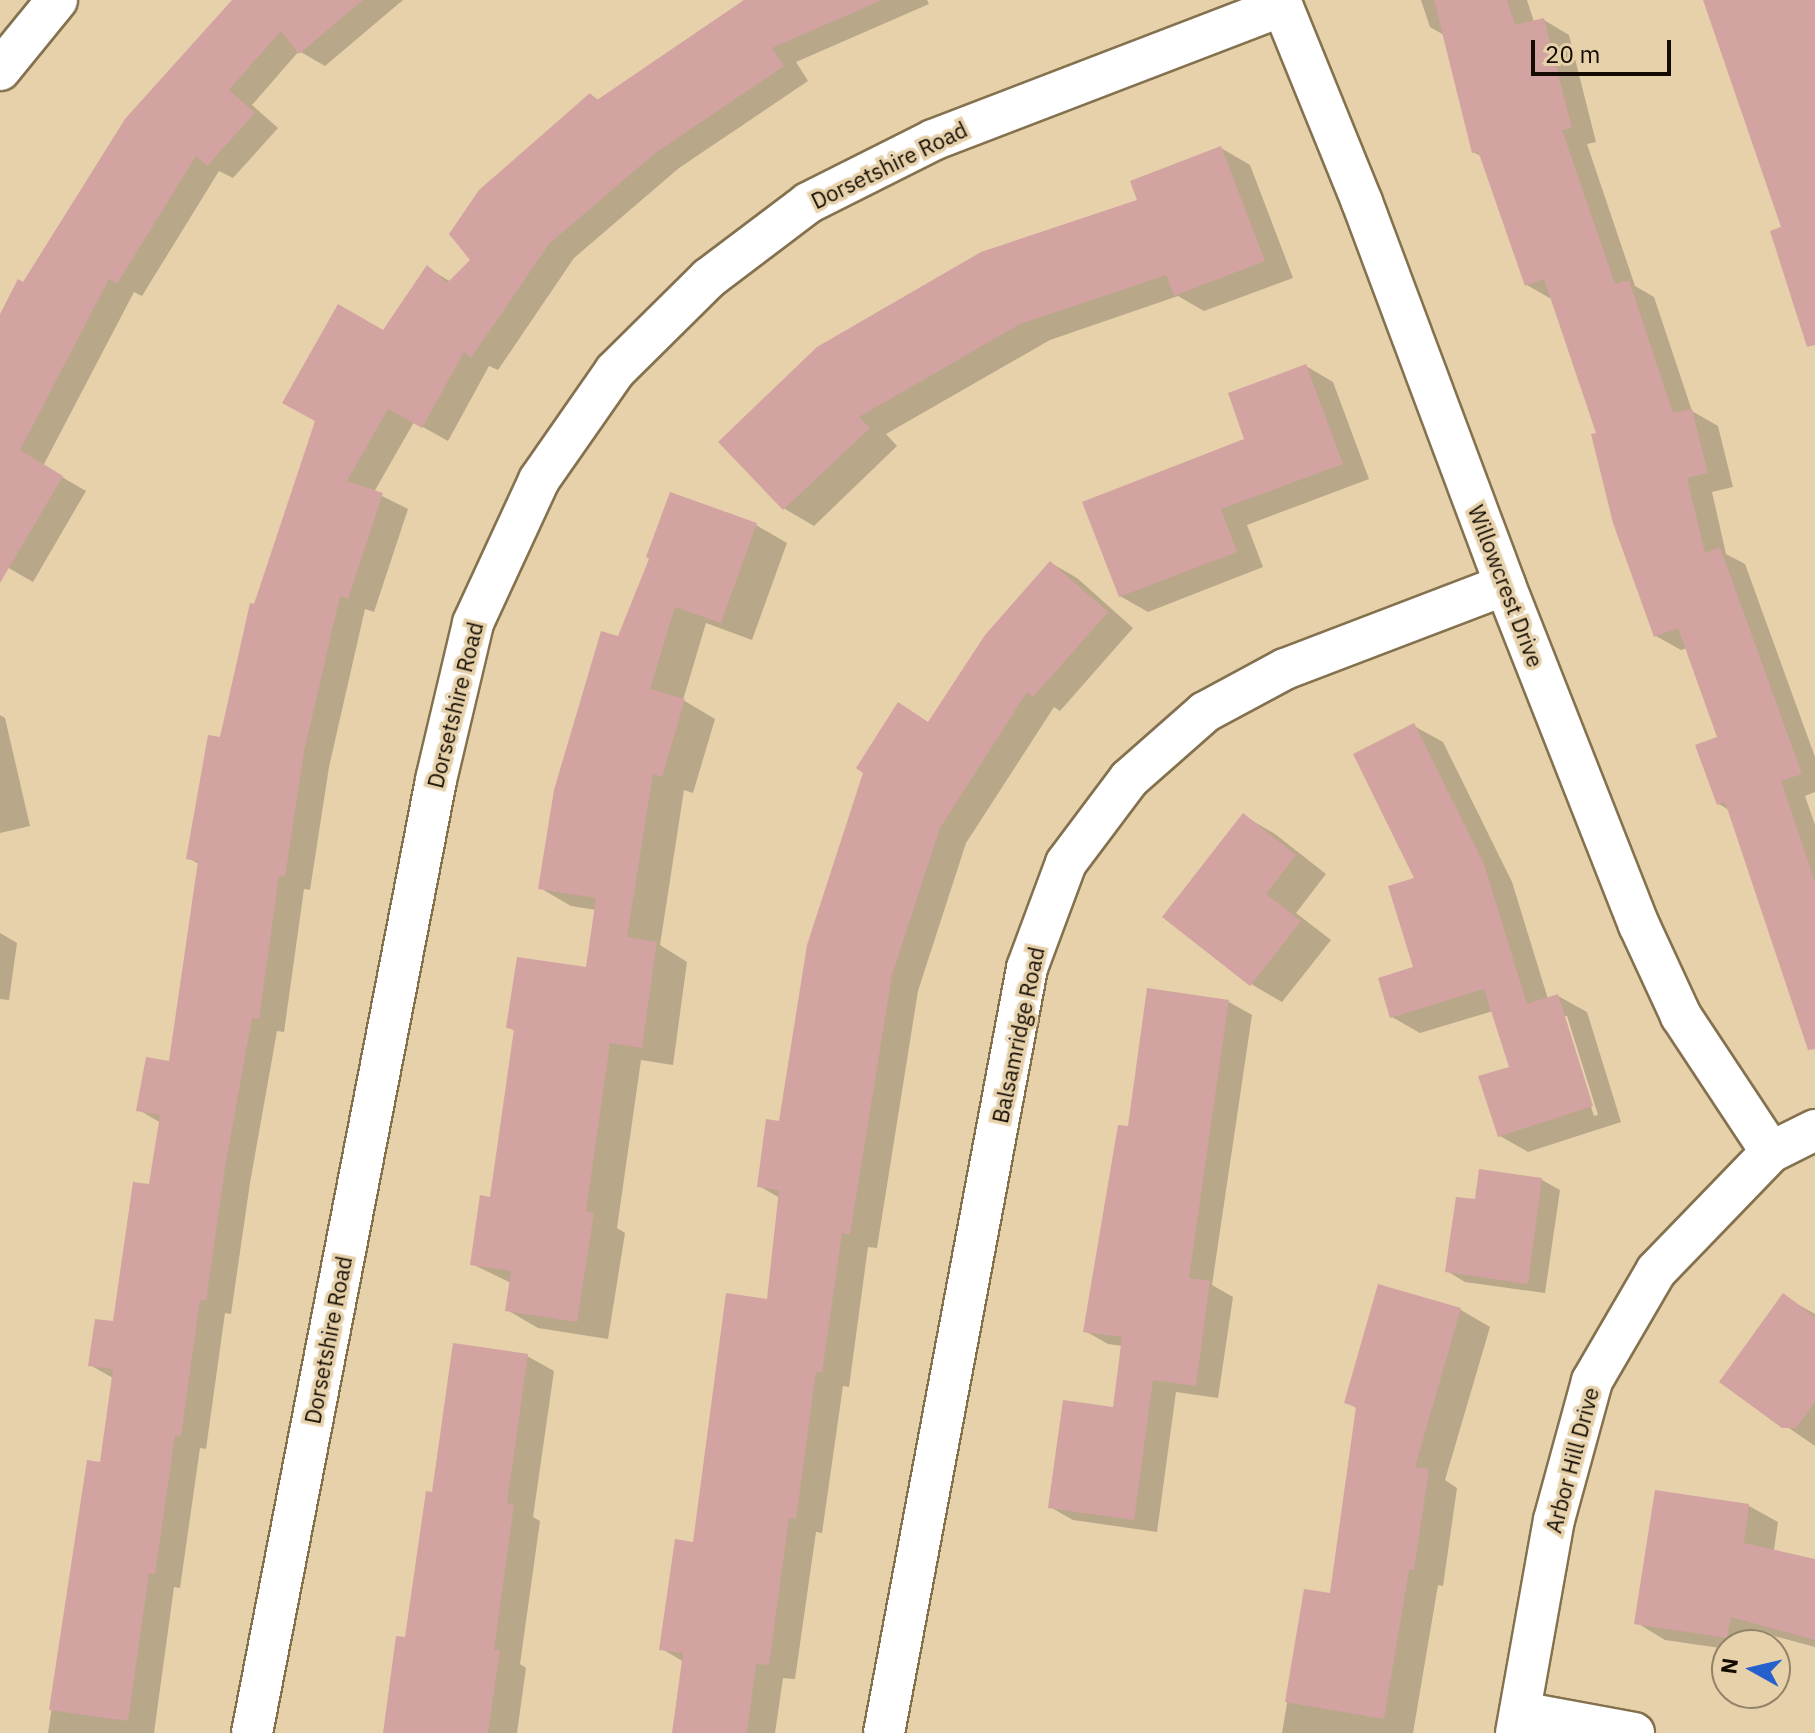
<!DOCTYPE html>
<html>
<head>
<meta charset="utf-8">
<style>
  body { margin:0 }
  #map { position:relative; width:1815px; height:1733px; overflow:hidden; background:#e6d1ab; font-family:"IBM Plex Sans",sans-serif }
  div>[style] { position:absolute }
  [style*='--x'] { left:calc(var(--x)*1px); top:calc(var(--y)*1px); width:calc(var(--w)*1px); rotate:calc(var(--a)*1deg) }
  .shadow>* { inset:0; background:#0003 }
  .building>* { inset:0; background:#d2a3a1 }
  .roads { filter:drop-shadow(2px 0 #84714e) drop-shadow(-2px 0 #84714e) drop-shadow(0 2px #84714e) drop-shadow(0 -2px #84714e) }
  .minor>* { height:40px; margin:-20px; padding:0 20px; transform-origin:20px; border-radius:20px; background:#fff }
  span { translate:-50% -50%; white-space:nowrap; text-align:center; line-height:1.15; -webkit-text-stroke:7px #e6d1ab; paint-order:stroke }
  .street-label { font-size:22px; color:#140c02 }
  .north { position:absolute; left:1711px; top:1629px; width:80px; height:80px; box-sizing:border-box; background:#e6d1ab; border:2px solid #928267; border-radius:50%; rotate:278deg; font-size:22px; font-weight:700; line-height:32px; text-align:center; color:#140c02 }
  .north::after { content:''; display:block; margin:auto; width:28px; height:36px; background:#2660cd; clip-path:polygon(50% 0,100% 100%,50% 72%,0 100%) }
  .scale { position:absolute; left:1531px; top:40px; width:140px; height:36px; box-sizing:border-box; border:4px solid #140c02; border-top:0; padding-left:10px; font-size:24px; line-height:28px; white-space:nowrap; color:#140c02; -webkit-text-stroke:6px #e6d1ab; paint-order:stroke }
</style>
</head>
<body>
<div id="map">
  <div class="shadow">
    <i style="clip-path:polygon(235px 0,403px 0,325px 66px,299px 51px,252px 105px,278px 128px,233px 178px,219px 171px,142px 296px,134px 292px,43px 466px,86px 491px,33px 582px,0 563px,0 318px)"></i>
    <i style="clip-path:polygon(748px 0,927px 0,929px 4px,796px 62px,808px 81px,679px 168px,574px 258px,498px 370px,489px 366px,448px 441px,414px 422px,374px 492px,408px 509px,374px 612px,365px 609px,329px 767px,310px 890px,304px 889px,284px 1032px,277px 1031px,250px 1183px,231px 1314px,225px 1313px,206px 1449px,200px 1448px,180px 1588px,174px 1587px,154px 1733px,48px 1733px,89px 1462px,101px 1464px,113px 1378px,90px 1365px,115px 1324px,151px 1186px,161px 1123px,139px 1110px,171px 1063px,199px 864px,188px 858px,255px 606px,384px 332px,428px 268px,451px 282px,473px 261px,591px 95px,600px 101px)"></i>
    <i style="clip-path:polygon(1421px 0,1527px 0,1534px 22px,1544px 20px,1569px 35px,1596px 142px,1587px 144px,1635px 286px,1654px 297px,1692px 411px,1718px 426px,1733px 487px,1712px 492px,1726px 554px,1745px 564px,1815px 757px,1815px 792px,1805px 796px,1815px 825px,1815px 1012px,1729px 810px,1719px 804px,1719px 739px,1687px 648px,1681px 650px,1656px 636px,1598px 434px,1553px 300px,1527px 285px,1481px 156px,1473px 152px,1444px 35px,1430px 27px)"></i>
    <i style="clip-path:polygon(1221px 148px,1250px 165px,1293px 278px,1204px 311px,1178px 296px,1050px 340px,886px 434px,897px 446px,814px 526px,785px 509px,721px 442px,1140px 201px)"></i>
    <i style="clip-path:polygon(1306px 366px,1333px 382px,1369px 479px,1247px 525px,1263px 567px,1148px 612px,1120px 596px)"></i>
    <i style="clip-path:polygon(756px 525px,787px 543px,752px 640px,706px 623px,683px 700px,715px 719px,693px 793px,684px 790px,660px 945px,687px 962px,673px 1065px,641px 1060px,617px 1228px,625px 1233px,608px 1339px,538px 1328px,507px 1310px,511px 1283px,472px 1264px,492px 1199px,515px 1031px,508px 1027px,588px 969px,596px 910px,571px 906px,540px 888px,619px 639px)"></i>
    <i style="clip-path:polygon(1051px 563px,1077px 578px,1133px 628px,1060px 711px,1054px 707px,966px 843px,918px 991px,877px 1248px,868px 1247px,849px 1387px,843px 1386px,822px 1533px,816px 1532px,795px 1679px,783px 1678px,775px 1733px,674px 1733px,684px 1662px,662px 1649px,769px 1301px,780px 1198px,759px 1186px,930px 724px)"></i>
    <i style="clip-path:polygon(0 715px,5px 718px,30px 826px,0 833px)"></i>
    <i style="clip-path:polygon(evenodd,1414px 726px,1443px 742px,1512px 882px,1548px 999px,1558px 996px,1587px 1012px,1621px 1122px,1528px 1152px,1500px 1136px,1511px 1068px,1493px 1011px,1420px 1033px,1392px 1017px,1415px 968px,1414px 726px,1563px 1016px,1567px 1016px,1598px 1115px,1594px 1116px,1563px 1016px)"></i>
    <i style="clip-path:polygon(1244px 816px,1275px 834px,1326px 874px,1296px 913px,1331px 940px,1282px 1002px,1251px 984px)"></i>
    <i style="clip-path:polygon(0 933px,17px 943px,9px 1000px,0 999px)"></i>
    <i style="clip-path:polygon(1229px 1002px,1252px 1015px,1212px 1285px,1233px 1297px,1218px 1398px,1176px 1392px,1157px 1532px,1073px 1520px,1050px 1507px,1114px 1409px,1123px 1346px,1108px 1344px,1085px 1331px,1129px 1128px)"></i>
    <i style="clip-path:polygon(1481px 1172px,1542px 1180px,1560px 1190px,1545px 1293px,1465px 1282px,1447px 1271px,1477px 1202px)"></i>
    <i style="clip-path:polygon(1379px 1286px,1461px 1310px,1490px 1327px,1445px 1480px,1457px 1488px,1443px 1586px,1438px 1585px,1413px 1733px,1282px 1733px,1306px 1591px,1331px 1595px,1358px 1409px,1346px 1402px)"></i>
    <i style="clip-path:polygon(1783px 1296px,1815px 1314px,1815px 1446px,1721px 1381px)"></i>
    <i style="clip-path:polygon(527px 1356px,554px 1371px,533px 1517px,540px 1521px,520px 1664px,526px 1668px,517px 1733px,385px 1733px,407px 1639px,434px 1494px)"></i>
    <i style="clip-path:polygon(1749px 1506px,1778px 1522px,1774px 1550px,1815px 1561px,1815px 1647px,1759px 1632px,1757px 1645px,1727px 1645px,1727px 1649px,1665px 1640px,1637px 1623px)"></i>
  </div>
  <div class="building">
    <i style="clip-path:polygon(232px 0,363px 0,299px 54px,281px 31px,229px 90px,255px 113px,207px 166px,196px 156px,117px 284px,109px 279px,20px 450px,63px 476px,0 583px,0 314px,18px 279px,23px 282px,125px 119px)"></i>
    <i style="clip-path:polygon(744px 0,882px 0,772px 48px,784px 66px,654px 154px,549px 244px,471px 358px,464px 352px,422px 428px,388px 409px,347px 481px,383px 493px,348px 599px,340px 596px,304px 752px,285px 877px,279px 876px,259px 1019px,252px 1018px,225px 1168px,206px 1301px,200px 1300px,181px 1436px,175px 1435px,155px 1574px,149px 1573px,128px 1721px,49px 1710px,87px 1460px,100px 1462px,113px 1369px,88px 1366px,95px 1319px,113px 1321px,133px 1182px,149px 1184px,160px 1115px,136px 1111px,146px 1057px,169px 1061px,198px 861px,186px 859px,208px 735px,220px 737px,250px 603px,254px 604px,315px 421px,282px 403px,338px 304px,383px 330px,427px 265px,447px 283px,470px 260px,449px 234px,479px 190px,590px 93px,597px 100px)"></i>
    <i style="clip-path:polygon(1434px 0,1507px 0,1515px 25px,1544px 18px,1572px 128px,1562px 130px,1615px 284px,1629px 280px,1673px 413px,1692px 409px,1708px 473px,1687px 478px,1705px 553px,1720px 547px,1802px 774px,1781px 781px,1815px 882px,1815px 1049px,1808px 1050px,1725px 802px,1717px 805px,1695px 745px,1717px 737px,1678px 628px,1654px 637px,1613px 523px,1591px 434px,1596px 433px,1544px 279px,1525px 286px,1478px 151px,1472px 153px)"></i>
    <i style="clip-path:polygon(1703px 0,1815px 0,1815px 345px,1807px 347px,1770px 231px,1781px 227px)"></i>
    <i style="clip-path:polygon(1221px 146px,1265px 261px,1174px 296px,1166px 275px,1020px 324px,859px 417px,870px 428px,783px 510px,718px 442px,817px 347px,981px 252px,1137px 200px,1130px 181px)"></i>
    <i style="clip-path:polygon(1306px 364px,1343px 464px,1221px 509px,1237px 552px,1119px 597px,1082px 502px,1244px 439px,1228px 393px)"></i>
    <i style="clip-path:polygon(670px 492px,757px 523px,721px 623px,675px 607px,650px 689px,685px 699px,662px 777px,653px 774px,627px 937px,657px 942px,642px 1048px,610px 1043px,586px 1212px,594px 1213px,577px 1322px,505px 1311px,511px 1271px,470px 1265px,480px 1195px,490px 1197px,514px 1029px,506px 1028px,517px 957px,586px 967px,596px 898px,538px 889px,554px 790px,601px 631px,618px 636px,649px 559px,646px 557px)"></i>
    <i style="clip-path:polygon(1050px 561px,1108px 612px,1033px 697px,1027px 692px,940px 828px,892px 975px,850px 1235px,842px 1233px,822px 1373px,816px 1372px,796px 1519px,789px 1518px,769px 1665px,756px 1664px,747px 1733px,672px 1733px,683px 1653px,659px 1650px,675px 1539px,693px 1542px,726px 1293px,767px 1299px,779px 1190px,757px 1187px,766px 1119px,779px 1121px,807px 945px,863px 773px,856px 768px,898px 702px,928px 722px,985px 635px)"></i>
    <i style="clip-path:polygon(1414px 723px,1484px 864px,1527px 1004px,1558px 994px,1593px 1106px,1498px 1137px,1478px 1076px,1509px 1067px,1484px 989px,1390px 1018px,1378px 978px,1413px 967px,1388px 886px,1414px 878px,1353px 754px)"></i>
    <i style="clip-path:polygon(1243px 813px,1296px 855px,1266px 894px,1301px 921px,1250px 986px,1162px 917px)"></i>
    <i style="clip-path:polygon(1147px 988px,1229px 1000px,1189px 1278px,1210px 1281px,1196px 1386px,1153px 1380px,1134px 1520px,1048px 1508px,1063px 1400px,1113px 1407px,1122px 1337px,1083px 1332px,1118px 1125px,1128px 1126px)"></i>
    <i style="clip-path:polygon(1479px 1169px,1542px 1178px,1528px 1284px,1445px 1272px,1456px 1197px,1475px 1199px)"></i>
    <i style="clip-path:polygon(1378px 1284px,1461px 1308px,1415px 1467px,1429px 1469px,1414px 1570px,1409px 1570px,1384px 1719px,1285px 1702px,1304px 1589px,1330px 1593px,1356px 1407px,1344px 1403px)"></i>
    <i style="clip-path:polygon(1783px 1293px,1815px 1317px,1815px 1402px,1796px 1428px,1782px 1428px,1719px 1382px)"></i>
    <i style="clip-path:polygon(453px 1343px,528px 1354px,507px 1503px,514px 1504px,494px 1650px,500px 1650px,488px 1733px,383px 1733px,396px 1636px,405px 1637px,426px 1491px,432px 1492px)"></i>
    <i style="clip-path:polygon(1655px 1490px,1749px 1504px,1744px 1543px,1815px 1559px,1815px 1640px,1731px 1617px,1727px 1638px,1634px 1624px)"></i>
  </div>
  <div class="roads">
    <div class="minor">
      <i style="--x:1280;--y:0;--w:218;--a:67.9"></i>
      <i style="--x:1362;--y:202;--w:409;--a:69.5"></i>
      <i style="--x:1505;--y:585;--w:365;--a:68.5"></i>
      <i style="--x:1639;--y:925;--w:100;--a:65.2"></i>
      <i style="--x:1681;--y:1016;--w:163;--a:56.5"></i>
      <i style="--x:0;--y:70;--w:90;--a:-50.8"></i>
      <i style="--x:1520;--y:1712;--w:116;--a:10.4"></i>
      <i style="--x:252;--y:1733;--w:971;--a:-79.07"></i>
      <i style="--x:436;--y:780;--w:161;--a:-76.7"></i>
      <i style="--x:473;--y:623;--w:157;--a:-65.2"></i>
      <i style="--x:539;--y:480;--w:133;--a:-55.1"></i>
      <i style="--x:615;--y:371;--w:132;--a:-44.7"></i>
      <i style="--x:709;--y:278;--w:124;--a:-37.1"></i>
      <i style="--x:808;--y:203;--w:140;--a:-26.7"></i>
      <i style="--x:933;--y:140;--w:374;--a:-21"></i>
      <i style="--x:884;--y:1733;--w:778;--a:-79.41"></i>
      <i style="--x:1027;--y:968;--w:112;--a:-69.6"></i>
      <i style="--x:1066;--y:863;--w:105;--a:-53.1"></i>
      <i style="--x:1129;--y:779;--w:101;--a:-41.4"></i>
      <i style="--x:1205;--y:712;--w:91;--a:-28.3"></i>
      <i style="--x:1285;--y:669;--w:235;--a:-20.9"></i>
      <i style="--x:1516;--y:1733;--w:216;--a:-79.9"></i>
      <i style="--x:1554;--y:1520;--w:144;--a:-74.7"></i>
      <i style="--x:1592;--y:1381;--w:127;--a:-59.8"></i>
      <i style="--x:1656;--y:1271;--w:165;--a:-46"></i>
      <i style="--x:1771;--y:1152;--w:49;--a:-26.6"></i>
    </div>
  </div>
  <div class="street-label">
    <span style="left:889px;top:165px;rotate:-26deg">Dorsetshire Road</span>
    <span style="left:1506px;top:586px;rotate:69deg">Willowcrest Drive</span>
    <span style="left:455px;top:705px;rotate:-76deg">Dorsetshire Road</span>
    <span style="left:1018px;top:1035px;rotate:-78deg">Balsamridge Road</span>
    <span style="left:328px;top:1340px;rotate:-79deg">Dorsetshire Road</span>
    <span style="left:1572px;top:1460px;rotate:-75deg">Arbor Hill Drive</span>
  </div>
  <div class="north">N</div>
  <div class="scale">20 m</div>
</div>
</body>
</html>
